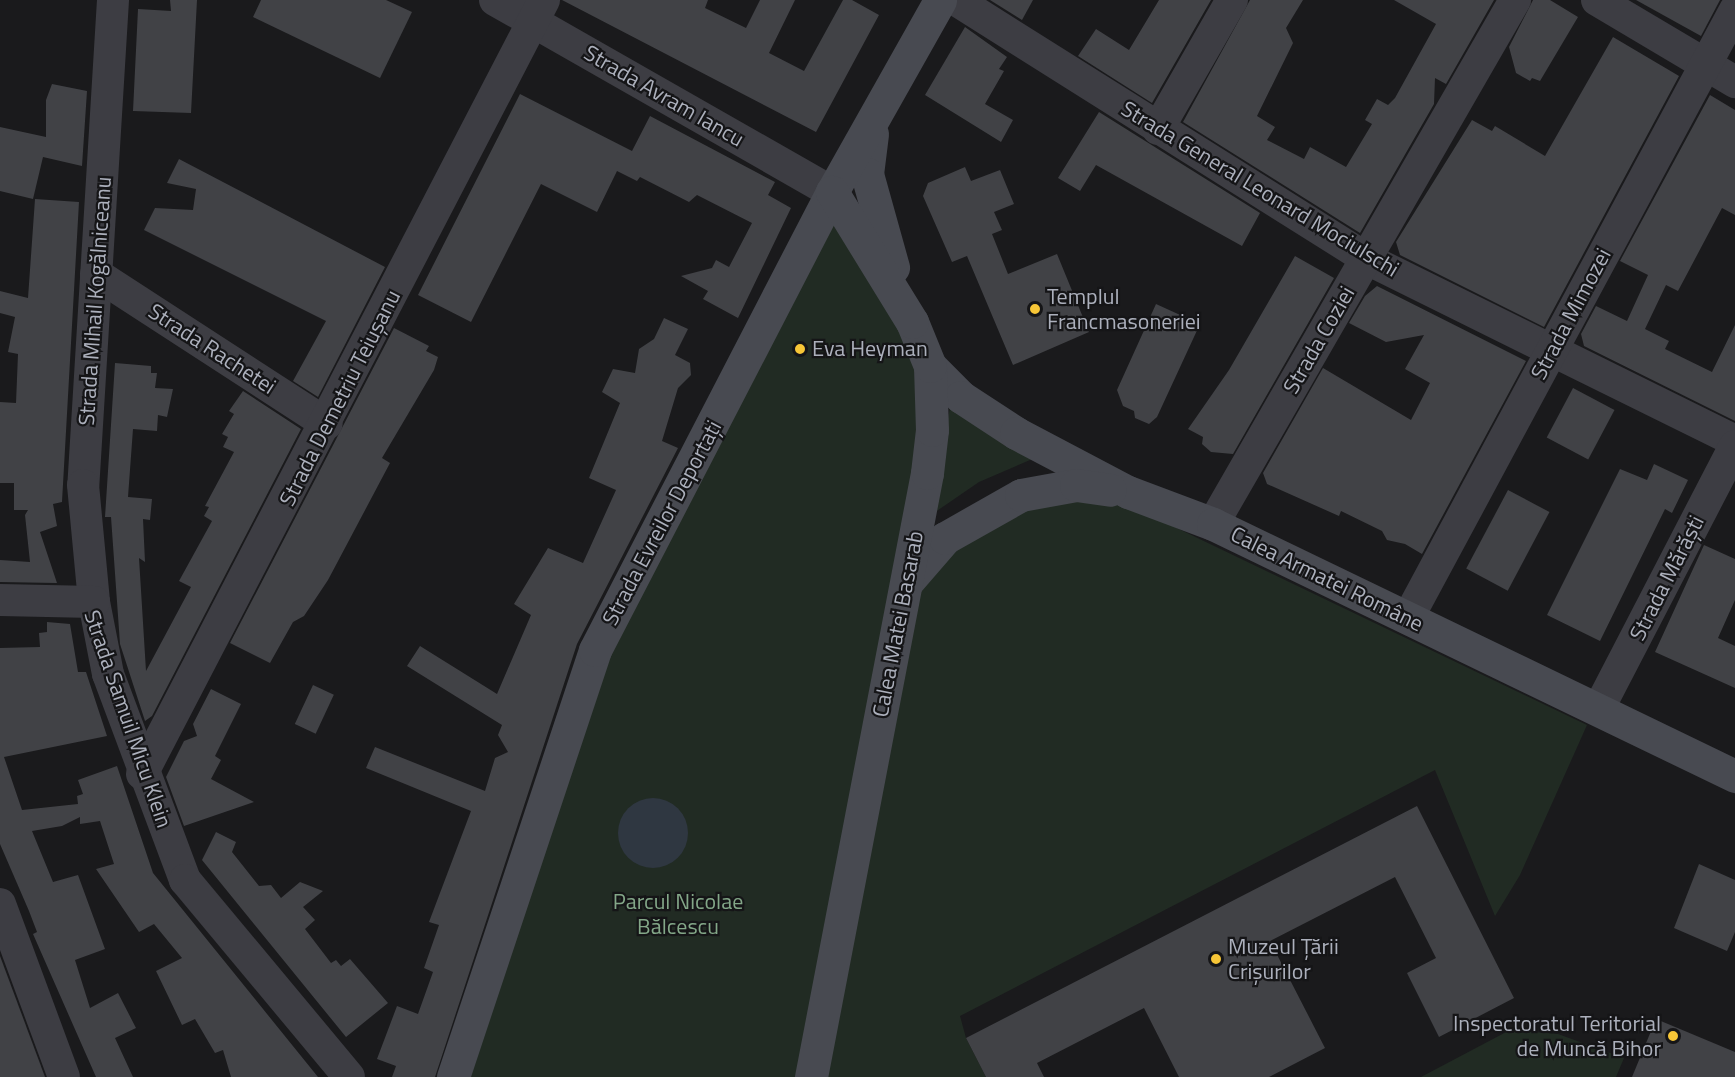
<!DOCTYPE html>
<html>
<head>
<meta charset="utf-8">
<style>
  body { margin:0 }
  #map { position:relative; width:1735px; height:1077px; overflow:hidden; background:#1a1a1c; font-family:"Titillium Web",sans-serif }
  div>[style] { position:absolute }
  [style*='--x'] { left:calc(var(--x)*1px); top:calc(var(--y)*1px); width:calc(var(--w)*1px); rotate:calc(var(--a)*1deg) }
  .green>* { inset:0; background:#212b23 }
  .water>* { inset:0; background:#2f3741 }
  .round { border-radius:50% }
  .building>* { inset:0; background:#414246; transform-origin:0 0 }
  .street>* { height:32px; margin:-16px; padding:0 16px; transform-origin:16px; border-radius:16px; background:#3d3d43 }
  .secondary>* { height:33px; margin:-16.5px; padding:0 16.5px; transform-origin:16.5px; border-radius:16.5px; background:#484a51 }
  .dots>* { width:16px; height:16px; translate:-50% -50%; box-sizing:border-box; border:3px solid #151517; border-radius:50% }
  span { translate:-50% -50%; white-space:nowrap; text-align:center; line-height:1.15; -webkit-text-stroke:4.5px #151517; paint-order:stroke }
  .street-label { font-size:22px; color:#acb0bc }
  .poi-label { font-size:22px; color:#acb0bc }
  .left { translate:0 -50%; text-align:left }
  .right { translate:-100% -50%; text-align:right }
  .park-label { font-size:22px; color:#83a788 }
</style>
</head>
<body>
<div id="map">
  <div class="green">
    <i style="clip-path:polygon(832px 192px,930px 366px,906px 583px,961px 515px,1076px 500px,1133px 507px,1587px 725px,1520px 875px,1495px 916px,1435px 770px,960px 1016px,966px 1038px,986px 1077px,453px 1077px,595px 650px)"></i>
    <i style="clip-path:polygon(951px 403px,1044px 454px,979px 482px,928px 517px)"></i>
    <i style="clip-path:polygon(1510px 1030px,1558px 1034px,1624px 1058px,1616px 1077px,1421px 1077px)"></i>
  </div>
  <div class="water">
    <i class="round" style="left:618px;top:798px;width:70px;height:70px"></i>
  </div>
  <div class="building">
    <i style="clip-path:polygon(170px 0,197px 0,191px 113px,133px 111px,138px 9px,171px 11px)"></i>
    <i style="clip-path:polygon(261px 0,386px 0,412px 12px,380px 78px,253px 17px)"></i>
    <i style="clip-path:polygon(562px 0,708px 0,705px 8px,746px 28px,760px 0,795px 0,769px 53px,804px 71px,843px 0,852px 0,879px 15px,816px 132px)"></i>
    <i style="clip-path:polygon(990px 0,1033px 0,1022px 20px)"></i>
    <i style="clip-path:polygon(1159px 0,1211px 0,1152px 103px,1078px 56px,1096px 29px,1129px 50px)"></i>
    <i style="clip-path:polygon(1250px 0,1303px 0,1286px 28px,1293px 43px,1257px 116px,1275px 127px,1267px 140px,1304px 159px,1310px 147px,1346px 167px,1372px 124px,1365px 120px,1377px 99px,1388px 105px,1395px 98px,1436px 24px,1394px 0,1494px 0,1446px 84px,1435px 78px,1434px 104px,1360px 233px,1183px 122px)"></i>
    <i style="clip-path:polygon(1533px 0,1550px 0,1578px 17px,1540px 81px,1532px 78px,1530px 81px,1516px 73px,1509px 47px)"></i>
    <i style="clip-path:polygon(1636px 0,1720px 0,1701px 36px)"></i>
    <i style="clip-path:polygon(965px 27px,1007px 57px,999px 69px,1004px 71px,985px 104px,1013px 120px,1001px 142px,925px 95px)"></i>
    <i style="clip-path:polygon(1613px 37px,1679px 76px,1544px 327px,1400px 255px,1396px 242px,1472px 120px,1492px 131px,1495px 126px,1545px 156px)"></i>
    <i style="clip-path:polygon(52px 84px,87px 91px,82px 166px,43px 157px,33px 199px,0 191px,0 127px,46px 137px,46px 100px)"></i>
    <i style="clip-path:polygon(520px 94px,632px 151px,650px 116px,775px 182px,768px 195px,791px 208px,738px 318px,703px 299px,708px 291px,681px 276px,712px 268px,716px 260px,729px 267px,752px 223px,697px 195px,689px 202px,640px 177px,637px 181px,617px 171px,597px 212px,541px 184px,471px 322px,418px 295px)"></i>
    <i style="clip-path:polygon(1710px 95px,1735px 110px,1735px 215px,1722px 208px,1678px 291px,1666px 285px,1645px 329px,1669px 341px,1665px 349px,1712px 372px,1735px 325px,1735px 421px,1584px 346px,1581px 334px,1596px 306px,1627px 321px,1648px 275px,1620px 261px)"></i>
    <i style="clip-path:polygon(1099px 112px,1260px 213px,1242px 246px,1096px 165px,1080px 191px,1058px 178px)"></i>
    <i style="clip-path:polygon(179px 159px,385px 267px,318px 397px,293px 381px,326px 321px,144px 230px,155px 208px,193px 210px,196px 189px,167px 183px)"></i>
    <i style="clip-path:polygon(965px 167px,971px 181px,1000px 170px,1014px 204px,994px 212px,1002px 230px,992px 234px,1008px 274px,1057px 254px,1089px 332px,1013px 365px,967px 256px,952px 262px,923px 196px,928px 183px)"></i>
    <i style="clip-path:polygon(35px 199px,79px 202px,62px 502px,53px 504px,57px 526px,40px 532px,57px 583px,0 582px,0 560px,30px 562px,25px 515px,28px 510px,14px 510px,14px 483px,0 483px,0 402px,16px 403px,18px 354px,8px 352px,15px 317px,0 313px,0 291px,28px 298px)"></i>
    <i style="clip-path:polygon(1295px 256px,1334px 278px,1233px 454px,1211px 452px,1202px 444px,1203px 437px,1188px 429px,1229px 370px)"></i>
    <i style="clip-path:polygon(1377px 286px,1526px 361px,1422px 554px,1405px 544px,1387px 540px,1382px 531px,1341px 511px,1339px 516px,1267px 484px,1263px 473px,1323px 368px,1411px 420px,1430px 383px,1405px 369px,1424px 335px,1386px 342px,1349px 323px,1365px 296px)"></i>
    <i style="clip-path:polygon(1156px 304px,1200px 324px,1157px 417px,1149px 424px,1135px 418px,1134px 411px,1123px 406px,1117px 390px)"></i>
    <i style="clip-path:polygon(664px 318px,688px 329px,675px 355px,690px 363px,691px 375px,678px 388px,662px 441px,678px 448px,577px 644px,435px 1077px,392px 1077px,396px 1066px,377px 1059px,397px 1006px,418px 1014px,433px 972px,424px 968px,439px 925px,429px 922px,471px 811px,366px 768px,375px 747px,485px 791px,495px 758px,508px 752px,498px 735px,502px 725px,407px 666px,420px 646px,497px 694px,531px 615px,514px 604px,548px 548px,583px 563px,616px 490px,589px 478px,620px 403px,602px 392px,613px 369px,635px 373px,639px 349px,654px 339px)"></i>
    <i style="clip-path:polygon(394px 328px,429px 346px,426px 351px,438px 357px,434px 370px,382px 458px,390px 463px,328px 580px,304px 616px,293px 622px,270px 663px,230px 643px)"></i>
    <i style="clip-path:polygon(115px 363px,151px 366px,151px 373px,157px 373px,155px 388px,173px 389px,167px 417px,158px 415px,157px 431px,133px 429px,128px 497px,152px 499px,150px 520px,143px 519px,145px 562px,139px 558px,146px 671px,191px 587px,179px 581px,212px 521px,204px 516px,209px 507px,205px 506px,234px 452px,223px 447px,228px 437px,222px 434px,234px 414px,229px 411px,243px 391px,301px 429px,152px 716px,145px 721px,120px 644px,111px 517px,105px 517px)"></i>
    <i style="left:1573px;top:388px;width:47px;height:56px;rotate:28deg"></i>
    <i style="clip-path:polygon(1654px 464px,1688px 480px,1672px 513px,1665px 509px,1600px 641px,1547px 615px,1620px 469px,1647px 480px)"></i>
    <i style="left:1508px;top:490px;width:47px;height:89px;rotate:28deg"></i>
    <i style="clip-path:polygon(1704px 545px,1735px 559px,1735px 600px,1718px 638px,1735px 646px,1735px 688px,1655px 652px)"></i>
    <i style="clip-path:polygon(47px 622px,70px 624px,78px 672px,86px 672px,107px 736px,4px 757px,22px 810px,78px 804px,77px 796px,83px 794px,78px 780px,117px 766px,153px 873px,318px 1077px,231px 1077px,223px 1050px,215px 1053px,195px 1019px,182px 1025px,156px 971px,182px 958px,154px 924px,139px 932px,96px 869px,114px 864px,100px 821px,80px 824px,80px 817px,62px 826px,32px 831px,53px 882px,78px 875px,105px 949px,75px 960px,90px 1008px,118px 993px,136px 1028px,115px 1038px,133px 1077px,96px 1077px,33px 934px,37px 932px,29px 911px,0 844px,0 648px,40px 647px,39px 633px,47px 632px)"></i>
    <i style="left:313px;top:685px;width:23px;height:43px;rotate:25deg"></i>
    <i style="clip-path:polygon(211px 689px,241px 704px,215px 756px,221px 760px,211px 779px,254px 802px,184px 826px,166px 777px,184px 741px,197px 736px,193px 724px)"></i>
    <i style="clip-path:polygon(1417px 806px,1514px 998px,1439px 1037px,1407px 973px,1436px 958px,1395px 877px,1270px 941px,1325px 1048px,1269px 1077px,1179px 1077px,1144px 1008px,1037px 1063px,1044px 1077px,986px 1077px,966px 1038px)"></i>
    <i style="clip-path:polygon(216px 832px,236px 842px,232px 852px,259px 886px,271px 885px,281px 898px,300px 882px,323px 891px,303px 907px,315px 920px,305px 929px,331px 963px,336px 960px,341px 966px,350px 959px,388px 1003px,346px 1037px,202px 860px)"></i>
    <i style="clip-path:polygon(1699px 864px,1735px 880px,1735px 932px,1727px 951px,1674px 928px)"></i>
    <i style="clip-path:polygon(0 956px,45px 1077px,0 1077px)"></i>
    <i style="clip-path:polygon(1656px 1019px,1735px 1052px,1735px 1077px,1632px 1077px)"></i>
  </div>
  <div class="street">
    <i style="--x:113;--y:0;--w:486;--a:93.5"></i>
    <i style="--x:83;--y:485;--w:118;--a:84.6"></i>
    <i style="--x:94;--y:602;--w:73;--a:79"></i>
    <i style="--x:108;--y:674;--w:220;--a:69.5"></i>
    <i style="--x:185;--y:880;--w:256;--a:50.2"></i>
    <i style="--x:495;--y:0;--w:388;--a:29.7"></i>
    <i style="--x:956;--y:0;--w:484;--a:32.2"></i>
    <i style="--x:1365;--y:258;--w:413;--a:26.3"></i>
    <i style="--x:1597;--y:0;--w:161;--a:30.7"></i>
    <i style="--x:1158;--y:129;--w:149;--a:-60.2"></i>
    <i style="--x:96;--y:274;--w:275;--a:33"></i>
    <i style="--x:1213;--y:524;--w:605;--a:-60.04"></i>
    <i style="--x:0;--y:600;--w:94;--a:1.2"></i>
    <i style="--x:1408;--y:618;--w:690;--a:-61.73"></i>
    <i style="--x:1598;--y:710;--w:297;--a:-62.6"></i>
    <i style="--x:142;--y:774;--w:872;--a:-62.55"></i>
    <i style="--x:0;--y:904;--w:184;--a:69.7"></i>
  </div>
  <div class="secondary">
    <i style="--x:872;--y:134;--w:40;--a:97.1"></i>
    <i style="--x:867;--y:174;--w:97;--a:74.4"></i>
    <i style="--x:930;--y:366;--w:44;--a:45"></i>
    <i style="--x:961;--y:397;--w:66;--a:33.2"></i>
    <i style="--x:1016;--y:433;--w:127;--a:27.8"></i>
    <i style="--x:1128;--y:492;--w:91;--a:20.6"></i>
    <i style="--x:1213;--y:524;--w:580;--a:25.77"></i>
    <i style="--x:907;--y:582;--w:58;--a:-49.2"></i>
    <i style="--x:945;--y:538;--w:87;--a:-29.5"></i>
    <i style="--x:1021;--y:495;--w:56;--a:-10.3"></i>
    <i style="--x:1076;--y:485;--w:34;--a:8"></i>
    <i style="--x:453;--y:1077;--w:450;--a:-71.6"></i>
    <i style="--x:595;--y:650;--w:516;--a:-62.64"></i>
    <i style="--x:832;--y:192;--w:220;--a:-60.6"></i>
    <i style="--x:811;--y:1077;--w:615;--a:-79.13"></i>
    <i style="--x:927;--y:473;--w:43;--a:-83.4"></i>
    <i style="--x:932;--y:430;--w:64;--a:-91.8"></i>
    <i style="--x:930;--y:366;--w:48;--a:-112.2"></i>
    <i style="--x:912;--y:322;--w:153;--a:-121.6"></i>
  </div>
  <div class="dots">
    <i style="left:1035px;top:309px;background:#f7c637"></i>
    <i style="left:800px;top:349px;background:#f7c637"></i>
    <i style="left:1216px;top:959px;background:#f7c637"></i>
    <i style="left:1673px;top:1036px;background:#f7c637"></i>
  </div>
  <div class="street-label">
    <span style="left:664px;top:96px;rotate:30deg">Strada Avram Iancu</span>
    <span style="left:1260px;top:189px;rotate:31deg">Strada General Leonard Mociulschi</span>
    <span style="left:95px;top:301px;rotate:-86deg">Strada Mihail Kogălniceanu</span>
    <span style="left:1571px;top:314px;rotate:-62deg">Strada Mimozei</span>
    <span style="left:1319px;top:340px;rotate:-60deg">Strada Coziei</span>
    <span style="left:212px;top:349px;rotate:33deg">Strada Rachetei</span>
    <span style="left:340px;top:398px;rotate:-63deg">Strada Demetriu Teiușanu</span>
    <span style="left:662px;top:523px;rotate:-62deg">Strada Evreilor Deportaţi</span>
    <span style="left:1667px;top:578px;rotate:-63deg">Strada Mărăști</span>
    <span style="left:1327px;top:579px;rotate:26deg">Calea Armatei Române</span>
    <span style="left:898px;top:624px;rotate:-79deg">Calea Matei Basarab</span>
    <span style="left:128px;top:719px;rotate:71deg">Strada Samuil Micu Klein</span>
  </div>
  <div class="poi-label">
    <span class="left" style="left:1047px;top:309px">Templul<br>Francmasoneriei</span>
    <span class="left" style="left:812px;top:349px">Eva Heyman</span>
    <span class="left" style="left:1228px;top:959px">Muzeul Țării<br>Crișurilor</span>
    <span class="right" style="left:1661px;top:1036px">Inspectoratul Teritorial<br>de Muncă Bihor</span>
  </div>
  <div class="park-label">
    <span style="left:678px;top:914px">Parcul Nicolae<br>Bălcescu</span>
  </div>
</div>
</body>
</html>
